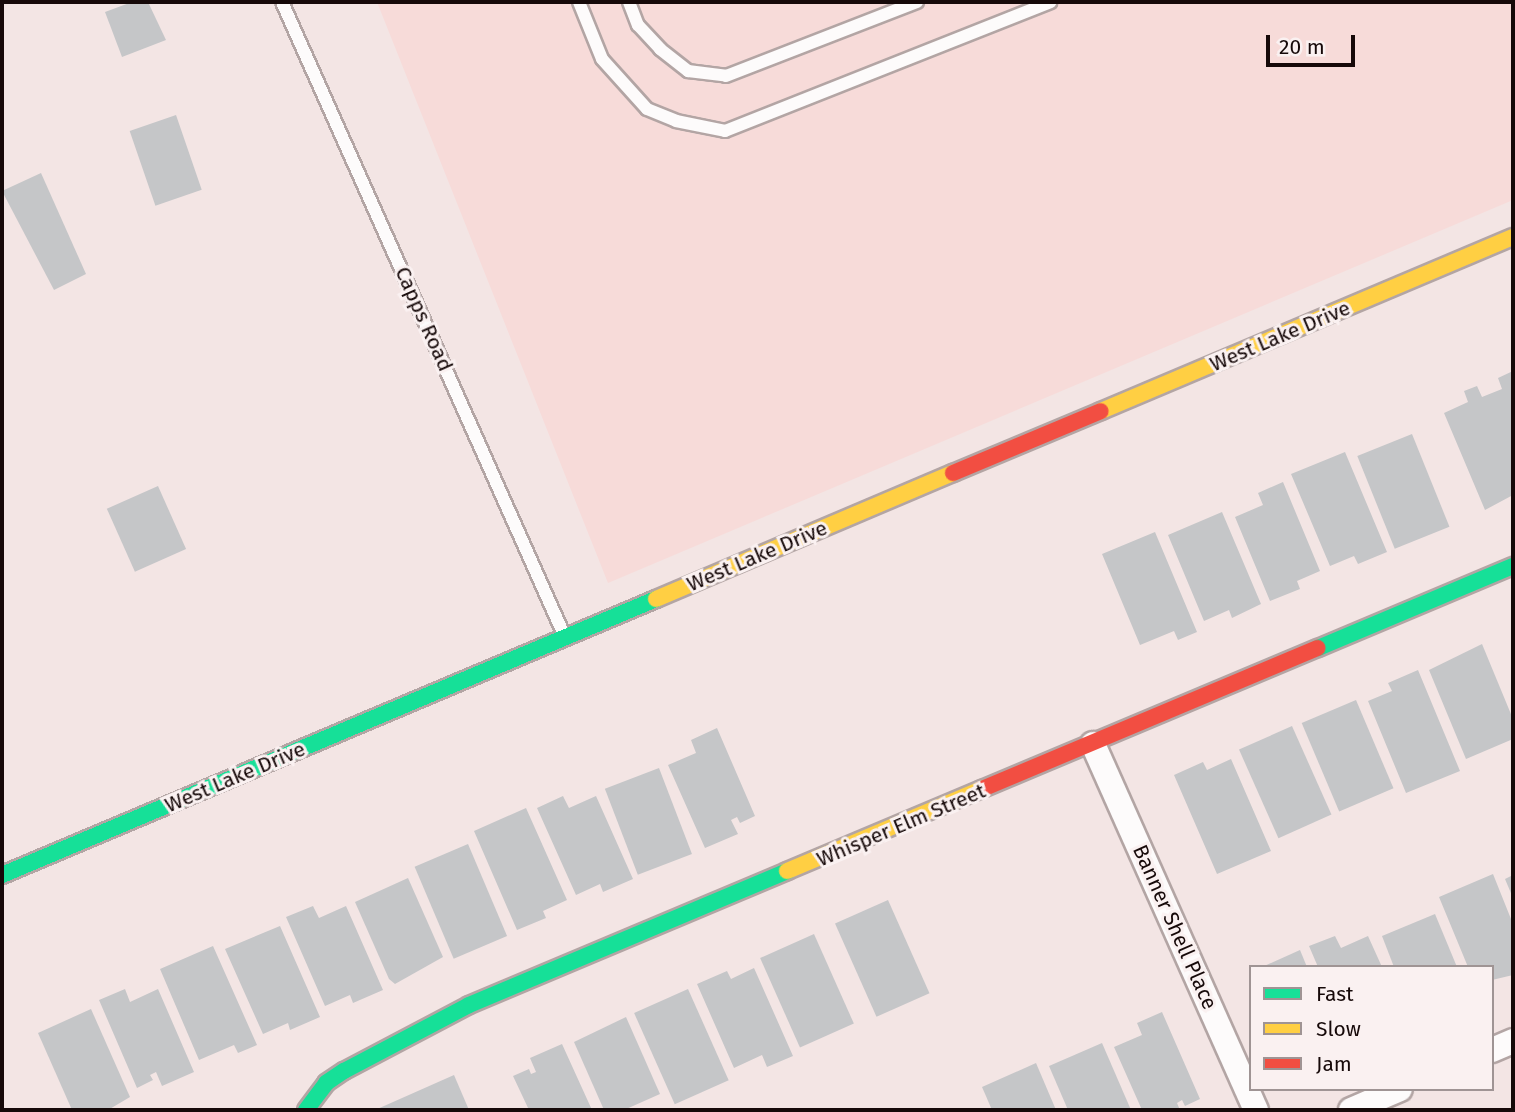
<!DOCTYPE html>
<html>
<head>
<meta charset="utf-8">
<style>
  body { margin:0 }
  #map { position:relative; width:1515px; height:1112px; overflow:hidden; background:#f3e5e4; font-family:"Fira Sans",sans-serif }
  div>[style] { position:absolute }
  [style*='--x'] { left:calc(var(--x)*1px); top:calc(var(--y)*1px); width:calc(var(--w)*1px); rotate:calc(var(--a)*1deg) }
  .built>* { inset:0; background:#f7dbd9 }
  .building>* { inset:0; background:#c5c6c8; transform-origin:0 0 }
  .roads { filter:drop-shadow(2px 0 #b3a5a4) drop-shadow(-2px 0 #b3a5a4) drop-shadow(0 2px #b3a5a4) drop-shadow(0 -2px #b3a5a4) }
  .lane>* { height:12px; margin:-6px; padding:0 6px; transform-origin:6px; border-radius:6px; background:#fdfbfb }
  .street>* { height:24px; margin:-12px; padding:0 12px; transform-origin:12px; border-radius:12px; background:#fdfbfb }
  .fast>* { height:16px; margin:-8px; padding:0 8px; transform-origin:8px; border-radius:8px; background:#16e098 }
  .slow>* { height:16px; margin:-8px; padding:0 8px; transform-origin:8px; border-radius:8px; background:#ffcf43 }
  .jam>* { height:16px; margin:-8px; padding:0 8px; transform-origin:8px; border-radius:8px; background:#f24e42 }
  span { translate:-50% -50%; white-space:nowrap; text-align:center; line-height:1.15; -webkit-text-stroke:6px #faf1f1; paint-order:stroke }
  .street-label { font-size:21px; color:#160909 }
  .frame { position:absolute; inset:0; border:4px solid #160909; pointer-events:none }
  .legend { position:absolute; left:1249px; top:965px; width:245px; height:126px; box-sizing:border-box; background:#faf1f1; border:2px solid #9f9494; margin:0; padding:9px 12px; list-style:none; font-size:21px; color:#160909 }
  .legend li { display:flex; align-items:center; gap:14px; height:35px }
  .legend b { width:35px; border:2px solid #9f9494 }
  .scale { position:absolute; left:1266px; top:35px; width:89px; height:32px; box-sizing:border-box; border:4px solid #160909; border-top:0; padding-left:9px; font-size:21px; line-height:24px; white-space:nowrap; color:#160909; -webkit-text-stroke:5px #faf1f1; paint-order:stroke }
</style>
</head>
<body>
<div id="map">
  <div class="built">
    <i style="clip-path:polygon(377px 2px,1513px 2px,1513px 200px,608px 583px)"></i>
  </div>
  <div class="building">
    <i style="clip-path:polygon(132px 2px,148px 2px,166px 40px,122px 57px,105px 12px)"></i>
    <i style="left:176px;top:115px;width:79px;height:49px;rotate:71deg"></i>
    <i style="clip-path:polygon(41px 173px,86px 274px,54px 290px,2px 191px)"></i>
    <i style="clip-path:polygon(1513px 371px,1513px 495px,1485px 510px,1444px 413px,1468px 402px,1464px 391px,1477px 386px,1482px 397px,1502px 389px,1498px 378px)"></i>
    <i style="left:1412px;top:434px;width:100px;height:59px;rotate:68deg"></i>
    <i style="clip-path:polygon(1345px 452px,1387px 552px,1358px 564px,1354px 556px,1330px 566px,1291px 474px)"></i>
    <i style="clip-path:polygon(1283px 482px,1320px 571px,1297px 581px,1300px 589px,1270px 601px,1235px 517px,1263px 505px,1258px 493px)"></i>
    <i style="left:158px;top:486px;width:69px;height:56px;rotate:66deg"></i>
    <i style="clip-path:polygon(1222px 512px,1261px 604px,1232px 618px,1229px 610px,1204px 621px,1168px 535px)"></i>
    <i style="clip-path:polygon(1155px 532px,1197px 632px,1178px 640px,1174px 631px,1140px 645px,1102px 554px)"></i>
    <i style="clip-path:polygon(1482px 644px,1513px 719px,1513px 739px,1466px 759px,1429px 670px)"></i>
    <i style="clip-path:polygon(1418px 670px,1460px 771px,1406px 793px,1368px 701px,1392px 691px,1388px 683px)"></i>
    <i style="left:1356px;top:700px;width:96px;height:59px;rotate:67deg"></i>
    <i style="left:1292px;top:726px;width:97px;height:58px;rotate:66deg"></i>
    <i style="clip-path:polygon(717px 728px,755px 816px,740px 823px,737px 817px,731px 820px,738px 834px,705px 848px,668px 765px,696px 753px,691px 740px)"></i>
    <i style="clip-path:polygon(1231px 759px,1271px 851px,1217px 874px,1174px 775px,1203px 762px,1207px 770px)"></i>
    <i style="left:659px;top:768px;width:92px;height:58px;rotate:69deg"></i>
    <i style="clip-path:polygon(563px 796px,569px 808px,596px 796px,633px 879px,603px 892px,600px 884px,576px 895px,537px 808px)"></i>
    <i style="clip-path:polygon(526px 808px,567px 900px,543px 911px,546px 918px,517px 930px,474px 831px)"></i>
    <i style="left:468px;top:844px;width:100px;height:58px;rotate:67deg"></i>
    <i style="clip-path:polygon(1493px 874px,1513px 924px,1513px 975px,1492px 980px,1492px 967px,1468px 967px,1439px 897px)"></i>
    <i style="clip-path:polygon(1513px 875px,1513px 898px,1505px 879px)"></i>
    <i style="clip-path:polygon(408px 878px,443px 957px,395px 984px,389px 979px,355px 902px)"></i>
    <i style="left:888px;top:900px;width:102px;height:58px;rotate:66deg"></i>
    <i style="clip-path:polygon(313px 906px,319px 918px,346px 906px,383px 990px,353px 1003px,350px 995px,325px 1006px,286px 917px)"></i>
    <i style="clip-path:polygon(1435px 914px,1457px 967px,1394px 967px,1382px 936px)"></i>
    <i style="clip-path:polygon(280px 926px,320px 1017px,290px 1030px,288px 1023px,263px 1034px,225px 949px)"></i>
    <i style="left:814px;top:934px;width:98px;height:59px;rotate:66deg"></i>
    <i style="clip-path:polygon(1335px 936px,1341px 948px,1368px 936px,1382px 967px,1318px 967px,1309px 946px)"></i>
    <i style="clip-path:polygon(213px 946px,257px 1045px,238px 1053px,234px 1045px,199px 1060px,160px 969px)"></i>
    <i style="clip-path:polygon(1300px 950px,1307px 967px,1262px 967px)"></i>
    <i style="clip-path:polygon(754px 968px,793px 1056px,767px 1067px,762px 1055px,734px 1068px,697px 984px,727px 971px,731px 979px)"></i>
    <i style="clip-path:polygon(125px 989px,130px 1002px,158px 989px,194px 1072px,162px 1086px,156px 1072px,150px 1075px,153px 1080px,137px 1088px,99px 1000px)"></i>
    <i style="left:688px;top:989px;width:100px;height:59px;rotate:66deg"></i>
    <i style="clip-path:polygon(91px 1009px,130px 1097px,108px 1110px,72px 1110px,38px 1033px)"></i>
    <i style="clip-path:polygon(1162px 1012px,1200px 1099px,1185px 1106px,1182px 1100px,1177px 1103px,1180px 1110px,1142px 1110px,1114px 1047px,1142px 1035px,1137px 1023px)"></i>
    <i style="clip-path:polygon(626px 1017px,660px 1094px,624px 1110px,604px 1110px,574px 1042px)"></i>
    <i style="clip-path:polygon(1102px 1043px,1131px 1110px,1068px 1110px,1049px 1066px)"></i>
    <i style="clip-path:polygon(562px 1044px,592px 1110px,529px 1110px,513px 1076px,529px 1069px,531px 1074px,536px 1072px,530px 1058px)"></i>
    <i style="clip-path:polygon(1036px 1063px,1056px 1110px,992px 1110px,982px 1087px)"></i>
    <i style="clip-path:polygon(454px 1075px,469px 1110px,375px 1110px)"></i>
  </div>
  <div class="roads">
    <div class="lane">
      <i style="--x:282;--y:2;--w:695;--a:65.98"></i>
      <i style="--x:579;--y:2;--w:61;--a:68"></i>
      <i style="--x:602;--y:59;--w:67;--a:48"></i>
      <i style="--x:647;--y:109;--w:31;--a:22"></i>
      <i style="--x:676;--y:121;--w:50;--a:11.5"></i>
      <i style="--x:725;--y:131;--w:350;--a:-21.6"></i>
      <i style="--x:629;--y:2;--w:25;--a:69"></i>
      <i style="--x:638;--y:25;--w:33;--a:47"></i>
      <i style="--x:660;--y:49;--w:36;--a:38"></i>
      <i style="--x:688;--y:71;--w:38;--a:7"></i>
      <i style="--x:726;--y:76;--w:205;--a:-21.2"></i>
    </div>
    <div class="street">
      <i style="--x:1093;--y:744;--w:401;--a:66"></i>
      <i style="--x:1492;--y:1050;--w:23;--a:-23"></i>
      <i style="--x:1351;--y:1110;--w:53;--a:-23.2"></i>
    </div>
    <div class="fast">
      <i style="--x:1318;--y:648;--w:212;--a:-22.8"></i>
      <i style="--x:2;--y:875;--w:710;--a:-22.88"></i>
      <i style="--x:306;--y:1110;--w:34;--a:-53"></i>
      <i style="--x:326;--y:1083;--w:22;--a:-34"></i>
      <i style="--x:344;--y:1071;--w:141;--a:-27.8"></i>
      <i style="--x:469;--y:1005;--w:345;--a:-22.8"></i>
    </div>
    <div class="slow">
      <i style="--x:1101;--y:411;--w:447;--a:-22.9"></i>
      <i style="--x:656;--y:599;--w:323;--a:-23"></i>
      <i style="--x:787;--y:871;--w:212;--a:-22.8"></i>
    </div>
    <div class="jam">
      <i style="--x:953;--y:473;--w:160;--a:-22.7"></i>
      <i style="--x:982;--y:789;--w:364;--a:-22.8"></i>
    </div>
  </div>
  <div class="street-label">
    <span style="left:424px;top:319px;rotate:66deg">Capps Road</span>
    <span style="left:1280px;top:336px;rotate:-23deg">West Lake Drive</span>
    <span style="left:757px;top:556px;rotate:-23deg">West Lake Drive</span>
    <span style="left:235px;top:777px;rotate:-23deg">West Lake Drive</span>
    <span style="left:901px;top:825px;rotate:-23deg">Whisper Elm Street</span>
    <span style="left:1175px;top:927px;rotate:66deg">Banner Shell Place</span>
  </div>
  <div class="frame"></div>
  <ul class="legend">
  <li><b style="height:9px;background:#16e098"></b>Fast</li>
  <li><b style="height:9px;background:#ffcf43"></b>Slow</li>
  <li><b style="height:9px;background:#f24e42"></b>Jam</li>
  </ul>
  <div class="scale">20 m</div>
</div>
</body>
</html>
